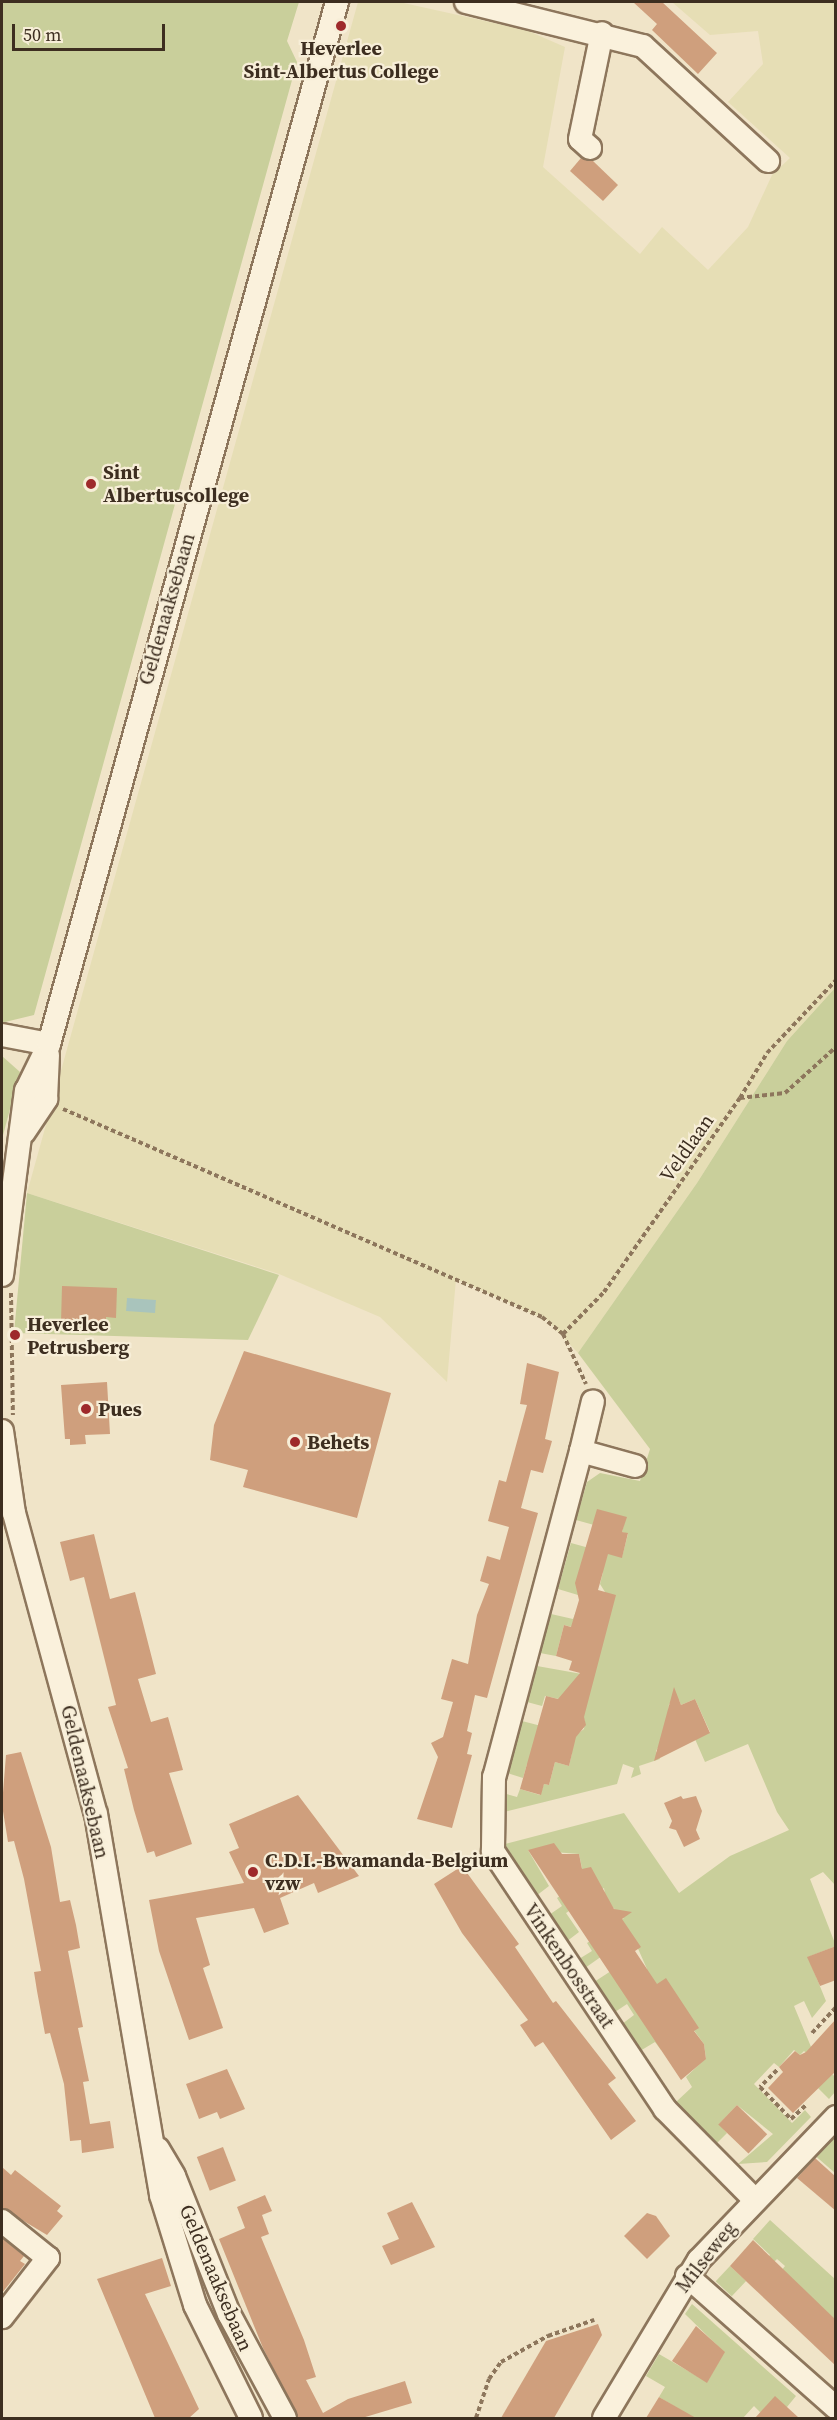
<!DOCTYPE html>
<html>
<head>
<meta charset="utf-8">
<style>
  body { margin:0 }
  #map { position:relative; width:837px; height:2420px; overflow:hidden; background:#f0e4c8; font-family:"Source Serif 4",serif }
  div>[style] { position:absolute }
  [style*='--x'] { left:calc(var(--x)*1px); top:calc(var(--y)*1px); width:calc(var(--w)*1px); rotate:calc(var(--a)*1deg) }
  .farmland>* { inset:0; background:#e6deb5 }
  .green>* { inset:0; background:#c9cf9b; transform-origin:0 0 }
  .water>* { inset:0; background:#a9c4bc; transform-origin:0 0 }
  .building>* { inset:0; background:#cf9f7d; transform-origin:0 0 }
  .path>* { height:4px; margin-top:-2px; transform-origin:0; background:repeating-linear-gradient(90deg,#8d765c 0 4.5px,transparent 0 7.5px) }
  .roads { filter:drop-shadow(2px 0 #8d765c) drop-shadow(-2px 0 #8d765c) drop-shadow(0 2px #8d765c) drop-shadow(0 -2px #8d765c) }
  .minor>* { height:22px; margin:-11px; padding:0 11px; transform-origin:11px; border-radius:11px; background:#faf1dc }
  .dots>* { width:16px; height:16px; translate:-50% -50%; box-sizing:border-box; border:3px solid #f7eed8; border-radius:50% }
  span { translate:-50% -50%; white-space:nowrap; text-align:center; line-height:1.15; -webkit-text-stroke:4.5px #f7eed8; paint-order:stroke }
  .poi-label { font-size:20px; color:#3d2e20; font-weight:700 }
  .left { translate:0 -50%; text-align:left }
  .street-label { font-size:20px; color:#3d2e20 }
  .frame { position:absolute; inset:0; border:3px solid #3d2e20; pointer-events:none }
  .scale { position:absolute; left:12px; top:24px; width:153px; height:27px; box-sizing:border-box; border:3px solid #3d2e20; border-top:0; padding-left:8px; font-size:18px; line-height:21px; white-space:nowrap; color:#3d2e20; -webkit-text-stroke:4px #f7eed8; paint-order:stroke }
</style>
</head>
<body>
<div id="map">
  <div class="farmland">
    <i style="clip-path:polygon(358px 2px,399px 2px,526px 30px,565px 47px,543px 167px,640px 254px,662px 227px,708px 270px,748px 227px,772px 175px,790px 158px,728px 102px,763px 64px,758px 31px,710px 35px,672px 2px,835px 2px,835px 988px,787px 1041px,697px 1183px,578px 1353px,547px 1320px,456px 1279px,447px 1382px,380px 1317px,279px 1274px,27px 1193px)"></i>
  </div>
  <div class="green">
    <i style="clip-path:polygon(2px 2px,299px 2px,287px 41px,297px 62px,34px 1015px,5px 1022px,2px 1022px)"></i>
    <i style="clip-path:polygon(835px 988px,835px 1885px,823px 1872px,810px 1879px,836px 1946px,808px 1957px,826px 2001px,812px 2018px,804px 2001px,794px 2006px,814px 2054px,835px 2077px,835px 2092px,829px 2099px,818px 2088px,828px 2074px,804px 2051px,800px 2055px,794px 2050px,779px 2067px,774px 2063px,754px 2084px,792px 2123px,805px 2110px,811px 2117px,767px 2162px,738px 2164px,773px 2134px,737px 2105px,719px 2124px,727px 2133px,717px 2143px,676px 2102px,692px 2087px,686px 2077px,706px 2058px,704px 2044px,693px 2029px,661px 2050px,655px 2042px,640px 2051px,622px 2024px,634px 2015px,627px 2004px,615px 2012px,594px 1982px,611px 1971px,621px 1986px,647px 1969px,632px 1935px,585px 1968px,579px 1959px,592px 1951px,587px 1943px,624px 1918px,606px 1901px,604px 1888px,566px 1913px,579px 1932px,566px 1942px,549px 1915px,562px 1906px,557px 1898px,583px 1879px,578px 1870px,582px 1868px,579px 1854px,528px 1850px,549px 1886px,536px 1896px,505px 1844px,624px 1813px,679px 1893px,730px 1856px,789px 1830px,777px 1812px,748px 1744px,705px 1762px,695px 1739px,710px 1732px,695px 1699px,681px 1705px,679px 1700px,669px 1704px,666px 1734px,656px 1751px,660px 1759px,639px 1766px,641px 1774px,631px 1778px,634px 1768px,623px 1764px,617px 1784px,500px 1813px,503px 1793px,517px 1797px,520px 1789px,540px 1795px,544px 1784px,549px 1785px,555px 1762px,569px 1766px,572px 1753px,527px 1764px,523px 1778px,507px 1773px,522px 1721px,576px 1735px,584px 1729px,585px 1721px,568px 1690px,559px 1699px,545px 1696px,542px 1706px,527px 1702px,537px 1666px,593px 1676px,604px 1635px,564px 1625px,556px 1656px,540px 1653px,551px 1614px,573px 1619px,577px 1609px,605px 1592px,600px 1584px,603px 1572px,580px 1566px,578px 1595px,558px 1589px,571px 1543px,622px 1557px,628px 1534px,622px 1532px,626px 1517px,594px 1525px,576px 1520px,587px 1482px,600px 1473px,640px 1481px,650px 1449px,578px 1353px,697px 1183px,787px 1041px)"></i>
    <i style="clip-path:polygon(2px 1056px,20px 1072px,2px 1139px)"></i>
    <i style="clip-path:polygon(27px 1193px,279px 1275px,248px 1340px,14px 1333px)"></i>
    <i style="clip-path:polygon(835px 2127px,835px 2173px,812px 2153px)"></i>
    <i style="clip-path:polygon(770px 2220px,835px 2279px,835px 2320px,781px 2271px,785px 2266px,777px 2259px,769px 2267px,764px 2262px,770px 2255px,753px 2239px)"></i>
    <i style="left:730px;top:2266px;width:22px;height:21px;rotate:43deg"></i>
    <i style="clip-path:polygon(692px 2304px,796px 2396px,787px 2407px,760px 2412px,754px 2406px,743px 2418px,687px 2418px,689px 2415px,659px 2397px,665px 2387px,646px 2376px,659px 2354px,707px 2382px,724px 2352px,685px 2314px)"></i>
  </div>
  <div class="water">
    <i style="left:127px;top:1298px;width:29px;height:13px;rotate:4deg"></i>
  </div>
  <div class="building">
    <i style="clip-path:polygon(633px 2px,662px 2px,717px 53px,698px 74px,652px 30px,657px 24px)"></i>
    <i style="clip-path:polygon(581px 158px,593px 161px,618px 185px,603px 201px,570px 171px)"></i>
    <i style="clip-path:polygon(62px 1286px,117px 1288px,116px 1318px,106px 1317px,106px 1323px,61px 1322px)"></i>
    <i style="clip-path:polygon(244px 1351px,391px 1393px,357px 1518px,243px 1487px,248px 1470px,210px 1460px,214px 1425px)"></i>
    <i style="clip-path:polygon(527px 1363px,559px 1372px,545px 1439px,552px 1441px,543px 1473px,531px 1470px,521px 1508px,538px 1513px,487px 1698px,475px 1695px,467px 1731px,472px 1733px,467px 1754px,472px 1755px,452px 1828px,417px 1819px,438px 1757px,431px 1743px,443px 1737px,453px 1702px,441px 1699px,452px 1659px,468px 1664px,477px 1615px,489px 1584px,480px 1581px,487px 1556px,500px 1560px,509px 1527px,488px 1521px,499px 1480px,506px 1482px,527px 1405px,520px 1404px)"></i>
    <i style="clip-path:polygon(107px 1382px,110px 1434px,85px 1435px,86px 1444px,70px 1445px,70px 1439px,65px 1439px,61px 1385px)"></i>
    <i style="clip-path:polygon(597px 1509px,627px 1517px,622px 1532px,628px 1533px,622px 1558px,608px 1554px,598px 1590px,616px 1595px,584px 1717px,586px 1725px,576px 1737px,569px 1766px,555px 1762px,549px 1785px,544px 1784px,541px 1795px,520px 1789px,546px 1696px,558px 1699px,580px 1673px,569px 1670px,572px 1661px,556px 1656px,564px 1625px,571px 1627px,579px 1600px,575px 1583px)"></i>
    <i style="clip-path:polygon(94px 1534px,110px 1599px,135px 1592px,156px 1674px,138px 1679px,151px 1722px,168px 1717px,183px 1770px,169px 1773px,192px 1844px,156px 1857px,154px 1851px,147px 1853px,134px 1810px,124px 1769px,128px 1768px,108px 1707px,116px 1705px,84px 1577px,70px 1581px,60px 1542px)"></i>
    <i style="clip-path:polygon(674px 1687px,681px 1705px,695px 1699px,710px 1733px,654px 1761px)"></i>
    <i style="clip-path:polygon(21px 1752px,51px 1847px,60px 1902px,70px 1900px,76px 1925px,80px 1948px,68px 1951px,83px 2027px,78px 2028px,89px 2081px,83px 2082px,90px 2124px,110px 2121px,114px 2148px,82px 2153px,81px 2140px,70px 2141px,64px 2084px,50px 2033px,45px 2034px,37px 1991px,34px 1972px,41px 1971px,24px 1879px,14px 1841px,8px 1842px,2px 1805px,6px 1755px)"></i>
    <i style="clip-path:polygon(298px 1795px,359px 1876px,318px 1893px,314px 1883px,280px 1898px,289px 1924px,264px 1933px,254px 1908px,196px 1918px,210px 1965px,203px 1968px,223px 2028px,189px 2040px,159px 1951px,149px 1900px,244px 1883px,229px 1852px,239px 1848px,229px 1824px)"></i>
    <i style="clip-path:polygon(681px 1796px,683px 1799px,696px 1796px,702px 1811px,696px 1830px,700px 1839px,684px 1847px,676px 1830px,669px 1828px,672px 1821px,664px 1803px)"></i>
    <i style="clip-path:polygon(554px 1843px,562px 1854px,579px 1854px,582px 1869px,591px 1867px,614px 1909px,632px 1912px,622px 1919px,641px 1947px,635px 1951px,657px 1984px,666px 1978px,699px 2028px,694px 2031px,704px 2044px,706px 2059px,681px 2080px,528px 1850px)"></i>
    <i style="clip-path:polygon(462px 1866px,519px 1944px,515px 1947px,553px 2003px,556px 2001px,616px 2078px,608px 2084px,636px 2121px,611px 2140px,543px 2042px,535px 2047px,520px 2025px,528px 2020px,462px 1933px,434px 1884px)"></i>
    <i style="clip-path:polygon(836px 1946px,836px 1980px,820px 1986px,807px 1957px)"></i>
    <i style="clip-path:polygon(836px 2019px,836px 2071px,793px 2113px,768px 2088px,783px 2072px,779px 2067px,795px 2051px,800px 2055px,806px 2052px)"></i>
    <i style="clip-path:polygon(227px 2069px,245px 2109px,220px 2119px,217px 2112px,199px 2119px,186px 2084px)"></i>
    <i style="left:737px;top:2105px;width:42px;height:27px;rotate:44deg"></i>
    <i style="left:223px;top:2147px;width:36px;height:28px;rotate:69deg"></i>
    <i style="clip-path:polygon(815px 2158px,836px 2177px,836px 2211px,797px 2178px)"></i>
    <i style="clip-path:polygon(2px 2167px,11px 2175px,15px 2170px,61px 2206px,57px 2211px,63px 2216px,47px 2235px,2px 2208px)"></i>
    <i style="clip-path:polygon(265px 2195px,272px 2211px,262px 2215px,269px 2234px,261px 2237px,304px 2340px,316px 2377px,306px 2380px,323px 2413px,348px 2399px,405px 2381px,412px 2403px,362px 2418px,298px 2418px,263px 2348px,219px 2239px,245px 2228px,237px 2207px)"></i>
    <i style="clip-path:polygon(412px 2202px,435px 2247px,391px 2265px,382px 2246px,399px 2239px,387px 2213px)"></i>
    <i style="clip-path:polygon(647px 2213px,656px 2216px,670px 2236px,647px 2259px,624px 2236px)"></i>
    <i style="clip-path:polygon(2px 2238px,24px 2256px,20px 2261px,25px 2264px,2px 2293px)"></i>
    <i style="clip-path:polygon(753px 2240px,836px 2320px,836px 2366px,730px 2266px)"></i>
    <i style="clip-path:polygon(162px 2258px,171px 2286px,145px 2294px,199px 2409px,189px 2418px,155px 2418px,97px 2279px)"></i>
    <i style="clip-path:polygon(598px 2324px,602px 2335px,554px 2418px,501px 2418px,546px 2341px)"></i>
    <i style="clip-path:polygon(696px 2326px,725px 2352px,707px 2383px,672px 2361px)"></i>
    <i style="clip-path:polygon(775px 2396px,799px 2418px,755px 2418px)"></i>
    <i style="clip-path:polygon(659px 2397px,696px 2418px,646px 2418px)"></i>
  </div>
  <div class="path">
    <i style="--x:740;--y:1098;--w:45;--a:-6.3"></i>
    <i style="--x:785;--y:1093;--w:69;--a:-42"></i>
    <i style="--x:63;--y:1109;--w:522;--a:23.47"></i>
    <i style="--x:542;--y:1317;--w:27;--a:39"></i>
    <i style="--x:563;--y:1334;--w:55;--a:65.3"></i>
    <i style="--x:11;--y:1293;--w:122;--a:89.1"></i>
    <i style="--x:563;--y:1334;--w:59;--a:-45.7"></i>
    <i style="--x:604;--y:1292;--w:237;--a:-55"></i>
    <i style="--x:740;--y:1098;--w:52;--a:-59"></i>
    <i style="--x:767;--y:1053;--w:100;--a:-46.6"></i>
    <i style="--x:812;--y:2033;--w:35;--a:-47"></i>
    <i style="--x:777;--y:2070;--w:24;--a:135"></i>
    <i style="--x:760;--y:2087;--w:45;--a:45.9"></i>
    <i style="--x:791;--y:2119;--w:22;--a:-43"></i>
    <i style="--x:476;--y:2418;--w:41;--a:-71.6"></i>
    <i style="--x:489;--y:2379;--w:21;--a:-55"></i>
    <i style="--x:501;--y:2362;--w:54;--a:-29"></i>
    <i style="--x:548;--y:2336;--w:49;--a:-19.2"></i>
  </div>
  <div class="roads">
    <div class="minor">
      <i style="--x:466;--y:2;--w:182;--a:14"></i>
      <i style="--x:643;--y:46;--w:170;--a:42.6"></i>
      <i style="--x:590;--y:148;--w:13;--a:-138"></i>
      <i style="--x:580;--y:139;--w:108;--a:-78.3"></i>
      <i style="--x:2;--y:1035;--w:48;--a:10.8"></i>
      <i style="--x:24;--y:1132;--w:40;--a:-56"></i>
      <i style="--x:46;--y:1099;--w:44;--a:-87.4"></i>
      <i style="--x:2;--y:1275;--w:186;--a:-82.6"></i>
      <i style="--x:26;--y:1091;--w:52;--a:-63.9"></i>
      <i style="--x:49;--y:1044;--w:1081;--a:-74.55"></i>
      <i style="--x:2;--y:1431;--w:83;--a:81.7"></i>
      <i style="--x:14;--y:1513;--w:312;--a:74.8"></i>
      <i style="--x:96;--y:1814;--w:387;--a:80.3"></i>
      <i style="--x:161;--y:2195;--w:115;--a:72.8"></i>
      <i style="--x:195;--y:2305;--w:126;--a:63.6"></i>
      <i style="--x:581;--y:1451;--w:51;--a:-76.5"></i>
      <i style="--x:635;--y:1466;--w:56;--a:-164.5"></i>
      <i style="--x:581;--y:1451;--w:337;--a:104.9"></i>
      <i style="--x:494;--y:1777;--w:74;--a:90.8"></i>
      <i style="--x:493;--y:1851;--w:310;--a:56.3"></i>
      <i style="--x:665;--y:2109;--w:125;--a:45.3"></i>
      <i style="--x:158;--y:2149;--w:31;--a:59"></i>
      <i style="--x:174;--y:2176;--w:149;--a:68.3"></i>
      <i style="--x:229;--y:2314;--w:118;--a:61.7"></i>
      <i style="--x:2;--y:2221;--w:59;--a:38.8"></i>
      <i style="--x:48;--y:2258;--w:75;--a:127.9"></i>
      <i style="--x:687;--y:2276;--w:199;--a:41.5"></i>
      <i style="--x:604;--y:2418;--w:184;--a:-59"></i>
      <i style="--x:699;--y:2260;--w:198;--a:-46.2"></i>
    </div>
  </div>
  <div class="dots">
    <i style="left:341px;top:26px;background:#9e2a2b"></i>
    <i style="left:91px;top:484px;background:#9e2a2b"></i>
    <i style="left:15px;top:1335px;background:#9e2a2b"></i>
    <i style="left:86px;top:1409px;background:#9e2a2b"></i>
    <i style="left:295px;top:1442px;background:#9e2a2b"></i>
    <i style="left:253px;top:1872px;background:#9e2a2b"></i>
  </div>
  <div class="poi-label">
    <span style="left:341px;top:60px">Heverlee<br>Sint-Albertus College</span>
    <span class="left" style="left:103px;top:484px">Sint<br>Albertuscollege</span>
    <span class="left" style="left:27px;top:1336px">Heverlee<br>Petrusberg</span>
    <span class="left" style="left:98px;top:1409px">Pues</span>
    <span class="left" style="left:307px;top:1442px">Behets</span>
    <span class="left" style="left:265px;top:1872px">C.D.I.-Bwamanda-Belgium<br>vzw</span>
  </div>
  <div class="street-label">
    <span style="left:167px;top:609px;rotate:-74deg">Geldenaaksebaan</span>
    <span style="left:687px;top:1148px;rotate:-55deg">Veldlaan</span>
    <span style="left:85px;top:1782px;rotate:77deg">Geldenaaksebaan</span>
    <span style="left:569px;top:1966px;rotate:56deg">Vinkenbosstraat</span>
    <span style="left:706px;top:2257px;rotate:-52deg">Milseweg</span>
    <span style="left:216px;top:2278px;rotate:67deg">Geldenaaksebaan</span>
  </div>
  <div class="frame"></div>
  <div class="scale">50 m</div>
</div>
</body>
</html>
